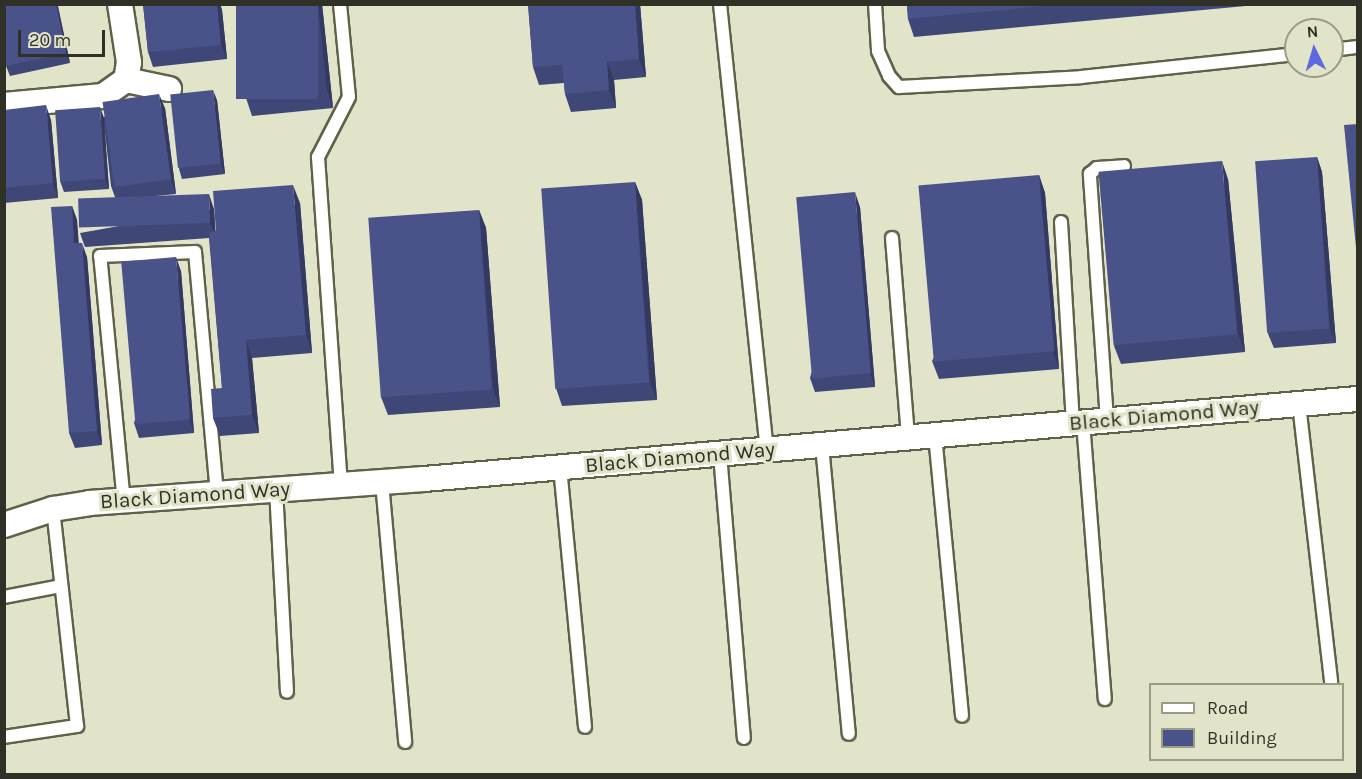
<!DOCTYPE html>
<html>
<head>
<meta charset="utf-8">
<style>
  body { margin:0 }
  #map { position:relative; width:1362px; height:779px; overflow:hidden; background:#e1e4c8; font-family:Karla,sans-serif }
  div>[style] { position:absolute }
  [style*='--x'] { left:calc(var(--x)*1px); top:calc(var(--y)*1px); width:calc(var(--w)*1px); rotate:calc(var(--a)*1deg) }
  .roads { filter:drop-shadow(2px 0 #5f6149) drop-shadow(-2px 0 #5f6149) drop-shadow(0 2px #5f6149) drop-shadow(0 -2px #5f6149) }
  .service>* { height:12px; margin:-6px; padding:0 6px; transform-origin:6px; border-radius:6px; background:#fff }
  .minor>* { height:24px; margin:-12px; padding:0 12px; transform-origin:12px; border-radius:12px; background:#fff }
  .wall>* { inset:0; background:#3f4776 }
  .shaded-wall>* { inset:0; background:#333960 }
  .building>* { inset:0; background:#495289; transform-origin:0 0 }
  span { translate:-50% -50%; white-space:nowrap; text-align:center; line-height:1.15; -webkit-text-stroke:6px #e1e4c8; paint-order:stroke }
  .street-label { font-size:21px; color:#303126 }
  .frame { position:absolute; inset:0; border:6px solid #303126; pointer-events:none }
  .legend { position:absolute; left:1149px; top:683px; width:195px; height:78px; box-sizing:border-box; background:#e1e4c8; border:2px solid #9a9c87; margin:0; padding:8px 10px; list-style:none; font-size:18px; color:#303126 }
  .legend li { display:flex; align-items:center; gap:12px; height:30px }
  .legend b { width:30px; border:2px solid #9a9c87 }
  .north { position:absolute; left:1284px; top:18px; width:60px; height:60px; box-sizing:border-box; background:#e1e4c8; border:2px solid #9a9c87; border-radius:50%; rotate:355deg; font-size:16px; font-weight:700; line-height:24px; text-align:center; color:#303126 }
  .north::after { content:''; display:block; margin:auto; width:21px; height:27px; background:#5e69e1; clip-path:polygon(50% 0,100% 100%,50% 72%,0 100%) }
  .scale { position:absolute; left:18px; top:30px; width:87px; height:27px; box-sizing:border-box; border:3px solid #303126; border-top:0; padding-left:8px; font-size:18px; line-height:21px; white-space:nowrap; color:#303126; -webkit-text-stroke:4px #e1e4c8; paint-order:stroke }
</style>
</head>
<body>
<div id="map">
  <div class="roads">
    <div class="service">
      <i style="--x:340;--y:4;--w:93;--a:84.5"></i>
      <i style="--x:349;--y:97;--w:68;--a:117.3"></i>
      <i style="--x:318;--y:157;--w:329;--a:86"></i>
      <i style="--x:720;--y:4;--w:448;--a:84"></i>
      <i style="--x:875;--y:4;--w:47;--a:86.3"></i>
      <i style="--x:878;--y:51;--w:27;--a:66"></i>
      <i style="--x:889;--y:76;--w:15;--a:48"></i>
      <i style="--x:899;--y:87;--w:182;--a:-3.1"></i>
      <i style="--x:1081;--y:77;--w:216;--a:-6.1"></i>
      <i style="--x:1332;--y:50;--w:26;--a:-7"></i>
      <i style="--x:1061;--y:222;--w:201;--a:86.6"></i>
      <i style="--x:892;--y:238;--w:200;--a:85.4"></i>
      <i style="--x:1299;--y:404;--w:280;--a:83.4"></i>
      <i style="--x:1107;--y:420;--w:247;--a:-94"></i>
      <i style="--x:1090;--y:174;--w:9;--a:-41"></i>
      <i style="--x:1097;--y:168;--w:27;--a:-4"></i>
      <i style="--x:1083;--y:422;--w:278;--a:85.5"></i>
      <i style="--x:935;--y:435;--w:282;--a:84.5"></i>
      <i style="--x:822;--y:445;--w:290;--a:84.7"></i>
      <i style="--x:720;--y:454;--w:285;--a:85.2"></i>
      <i style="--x:560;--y:467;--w:261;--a:84.5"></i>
      <i style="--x:382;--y:482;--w:261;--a:84.9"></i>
      <i style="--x:276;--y:489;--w:203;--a:86.9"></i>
      <i style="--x:124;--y:503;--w:248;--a:-95.5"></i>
      <i style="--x:100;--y:256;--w:95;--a:-2.4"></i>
      <i style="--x:195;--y:252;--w:242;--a:84.8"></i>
      <i style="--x:4;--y:597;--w:58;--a:-10.9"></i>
      <i style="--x:4;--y:737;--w:74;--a:-8.6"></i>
      <i style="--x:77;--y:726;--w:218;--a:-96.3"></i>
    </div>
    <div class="minor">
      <i style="--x:120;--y:4;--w:59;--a:81.2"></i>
      <i style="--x:129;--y:62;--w:18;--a:99"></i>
      <i style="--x:126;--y:80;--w:44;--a:11.8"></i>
      <i style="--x:4;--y:105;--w:99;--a:-5.2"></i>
      <i style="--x:103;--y:96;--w:28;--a:-35"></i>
      <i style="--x:4;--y:525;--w:52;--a:-18.1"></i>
      <i style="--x:53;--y:509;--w:36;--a:-9"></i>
      <i style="--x:89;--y:503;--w:336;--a:-4.1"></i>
      <i style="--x:424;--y:479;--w:937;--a:-4.9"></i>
    </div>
  </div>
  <div class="wall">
    <i style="clip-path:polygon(14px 4px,57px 4px,70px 63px,10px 76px,6px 66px)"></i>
    <i style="clip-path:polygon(143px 4px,220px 4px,222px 10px,227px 59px,153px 67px,148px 52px)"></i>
    <i style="clip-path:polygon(236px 4px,322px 4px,333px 108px,252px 116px,246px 98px)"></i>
    <i style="clip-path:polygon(528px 4px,640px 4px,646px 77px,614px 80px,616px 108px,571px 112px,565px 94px,564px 83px,539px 85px,533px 67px)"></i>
    <i style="clip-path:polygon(907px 4px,1267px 4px,914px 37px,908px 19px)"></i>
    <i style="clip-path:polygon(217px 100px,225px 174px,182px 179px,179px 169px)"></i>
    <i style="clip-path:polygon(165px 108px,176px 194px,116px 200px,111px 186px,104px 124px,109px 189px,64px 192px,60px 181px,103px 117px)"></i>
    <i style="clip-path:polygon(4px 110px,51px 120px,58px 198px,4px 203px)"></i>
    <i style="clip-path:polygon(1317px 157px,1322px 172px,1336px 343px,1274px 348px,1268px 334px)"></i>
    <i style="clip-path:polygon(1039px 175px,1045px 193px,1059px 369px,939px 379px,932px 361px)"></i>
    <i style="clip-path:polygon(1228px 179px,1245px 352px,1121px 364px,1114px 346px)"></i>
    <i style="clip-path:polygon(635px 182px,642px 200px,657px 400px,562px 406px,556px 388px)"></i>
    <i style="clip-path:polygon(300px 203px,312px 353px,252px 358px,259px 433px,220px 436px,213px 418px,222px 388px,209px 238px,85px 247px,80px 233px,214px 209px,215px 231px)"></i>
    <i style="clip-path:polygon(72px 206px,77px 220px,78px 243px,87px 257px,102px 445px,75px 448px,69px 433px)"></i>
    <i style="clip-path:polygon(860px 207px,875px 387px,815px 392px,810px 378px)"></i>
    <i style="clip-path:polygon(479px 210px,486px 228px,500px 407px,388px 415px,381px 397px)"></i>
    <i style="clip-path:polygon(181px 271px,194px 433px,139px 438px,134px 423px)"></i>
  </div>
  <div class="shaded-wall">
    <i style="clip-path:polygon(56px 4px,57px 4px,58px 6px,70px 63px,66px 53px)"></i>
    <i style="clip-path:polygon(217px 4px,220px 4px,222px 10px,227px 59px,221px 45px)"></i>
    <i style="clip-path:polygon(318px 4px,322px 4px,333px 108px,327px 90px)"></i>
    <i style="clip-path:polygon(635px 4px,640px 4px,646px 77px,639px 59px)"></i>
    <i style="clip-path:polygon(607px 62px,614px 80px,616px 108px,609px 90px)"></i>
    <i style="clip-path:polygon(213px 90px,217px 100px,225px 174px,221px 164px)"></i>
    <i style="clip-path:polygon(159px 94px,165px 108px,176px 194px,171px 179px)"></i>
    <i style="clip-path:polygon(46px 105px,51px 120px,58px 198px,53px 183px)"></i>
    <i style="clip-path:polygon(100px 107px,104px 118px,109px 189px,105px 179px)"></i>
    <i style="clip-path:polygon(1317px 157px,1322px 172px,1336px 343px,1330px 329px)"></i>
    <i style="clip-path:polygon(1222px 161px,1228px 179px,1245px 352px,1238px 334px)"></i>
    <i style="clip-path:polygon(1039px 175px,1045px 193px,1059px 369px,1053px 351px)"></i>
    <i style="clip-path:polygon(635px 182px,642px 200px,657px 400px,650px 382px)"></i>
    <i style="clip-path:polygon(293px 185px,300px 203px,312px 353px,306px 335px)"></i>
    <i style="clip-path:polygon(855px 192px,860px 207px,875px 387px,870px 373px)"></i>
    <i style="clip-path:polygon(209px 194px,214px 209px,216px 238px,210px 223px)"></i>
    <i style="clip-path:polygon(72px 206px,77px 220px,80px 258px,74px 243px)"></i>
    <i style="clip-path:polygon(479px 210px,486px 228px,500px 407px,493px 389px)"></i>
    <i style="clip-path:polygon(82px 243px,87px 257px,102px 445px,97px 431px)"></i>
    <i style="clip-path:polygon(176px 257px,181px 271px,194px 433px,189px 419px)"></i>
    <i style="clip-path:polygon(246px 340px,252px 358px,259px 433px,252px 415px)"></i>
  </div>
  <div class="building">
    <i style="clip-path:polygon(14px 4px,56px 4px,66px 53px,6px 66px,4px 58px,4px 6px)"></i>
    <i style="clip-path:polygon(143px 4px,217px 4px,221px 45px,148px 52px)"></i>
    <i style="left:236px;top:4px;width:82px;height:95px"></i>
    <i style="clip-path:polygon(528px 4px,635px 4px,639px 59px,607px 62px,609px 90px,565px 94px,562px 65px,533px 67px)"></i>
    <i style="clip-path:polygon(907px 4px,1065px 4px,908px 19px)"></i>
    <i style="left:213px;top:90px;width:74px;height:43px;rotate:84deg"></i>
    <i style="left:159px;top:94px;width:86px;height:57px;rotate:82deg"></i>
    <i style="clip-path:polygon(46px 105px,53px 183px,4px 188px,4px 110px)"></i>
    <i style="left:100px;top:107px;width:72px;height:45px;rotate:86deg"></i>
    <i style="clip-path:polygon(1358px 124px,1358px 268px,1344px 125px)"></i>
    <i style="left:1317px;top:157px;width:172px;height:62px;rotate:86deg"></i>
    <i style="left:1222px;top:161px;width:174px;height:124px;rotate:85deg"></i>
    <i style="left:1039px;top:175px;width:177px;height:121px;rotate:85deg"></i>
    <i style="left:635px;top:182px;width:201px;height:94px;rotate:86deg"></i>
    <i style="clip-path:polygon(293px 185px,306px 335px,246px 340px,252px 415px,213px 418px,211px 389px,222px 388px,209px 232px,216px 231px,213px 191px)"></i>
    <i style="left:855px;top:192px;width:182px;height:59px;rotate:85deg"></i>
    <i style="left:209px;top:194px;width:29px;height:131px;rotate:88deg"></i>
    <i style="clip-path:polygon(72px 206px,74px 243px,82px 243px,97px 431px,69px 433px,51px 207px)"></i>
    <i style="left:479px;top:210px;width:180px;height:111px;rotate:86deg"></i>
    <i style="left:176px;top:257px;width:163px;height:55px;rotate:85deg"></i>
  </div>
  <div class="street-label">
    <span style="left:1164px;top:415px;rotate:-5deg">Black Diamond Way</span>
    <span style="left:680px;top:457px;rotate:-5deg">Black Diamond Way</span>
    <span style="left:195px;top:495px;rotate:-4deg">Black Diamond Way</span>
  </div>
  <div class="frame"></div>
  <ul class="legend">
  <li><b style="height:8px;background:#fff"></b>Road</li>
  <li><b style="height:16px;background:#495289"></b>Building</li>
  </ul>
  <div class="north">N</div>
  <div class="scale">20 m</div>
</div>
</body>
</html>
